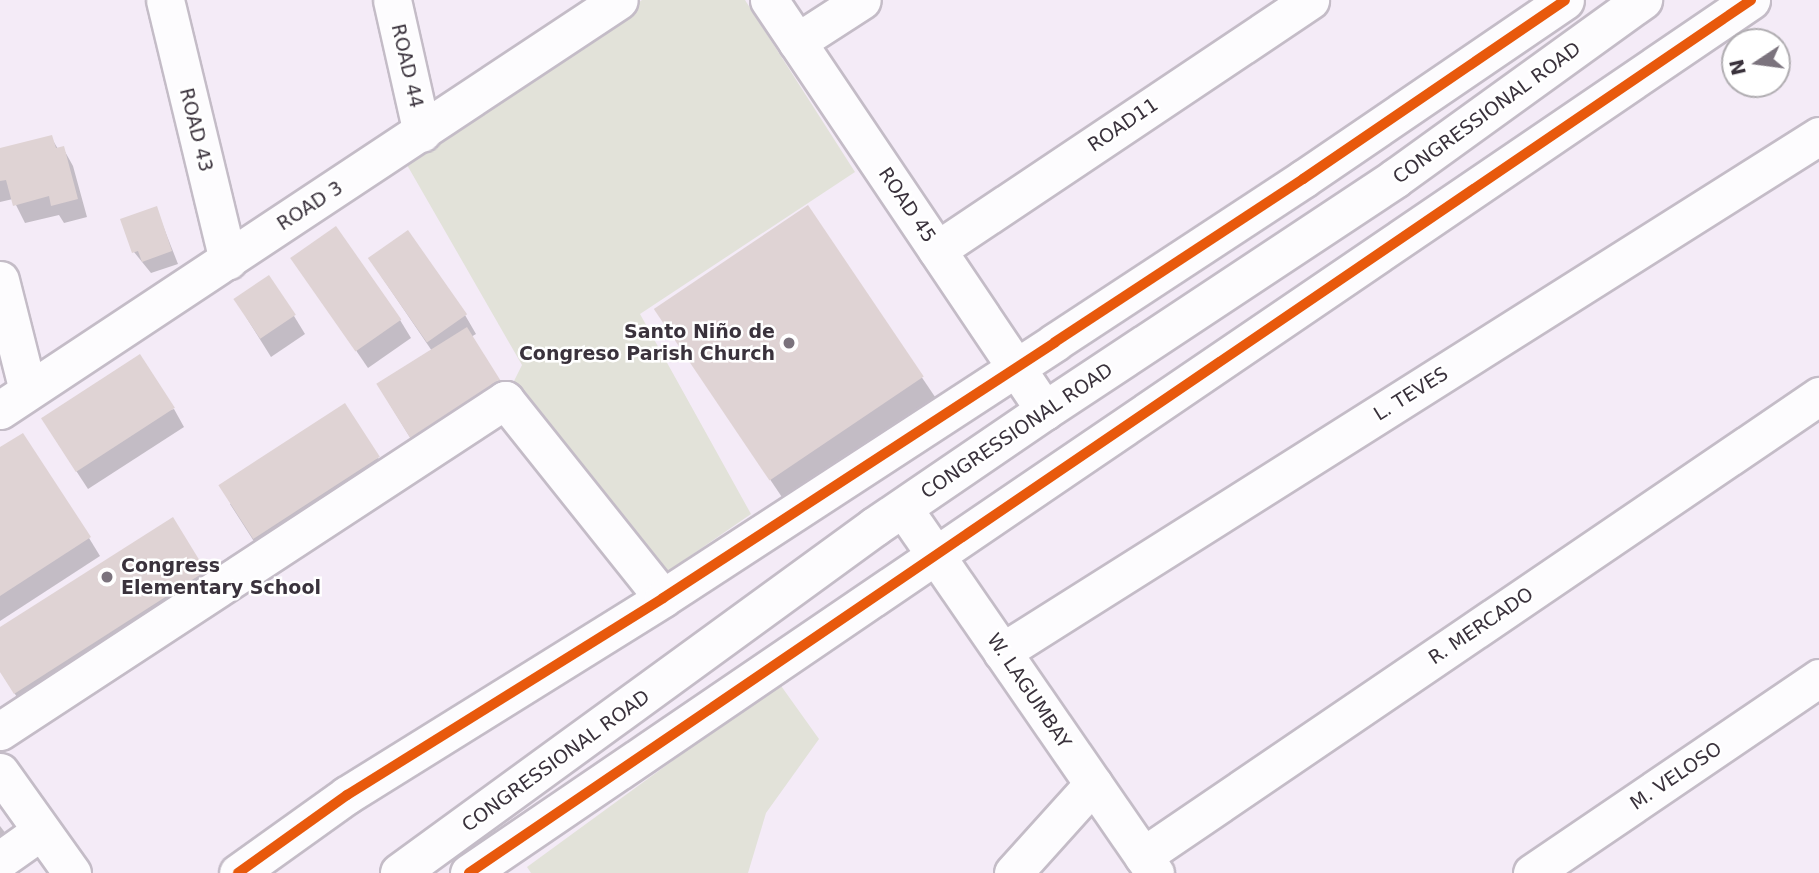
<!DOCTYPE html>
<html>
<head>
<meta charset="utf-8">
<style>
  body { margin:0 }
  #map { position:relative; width:1819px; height:873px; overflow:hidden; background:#f4ebf7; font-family:"DejaVu Sans",sans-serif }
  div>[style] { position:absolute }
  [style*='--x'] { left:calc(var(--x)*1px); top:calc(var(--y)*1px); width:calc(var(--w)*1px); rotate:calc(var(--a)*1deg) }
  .green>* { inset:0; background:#e2e2d9 }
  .shadow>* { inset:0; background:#0003; transform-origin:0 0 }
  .building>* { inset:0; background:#dfd3d4; transform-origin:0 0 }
  .roads { filter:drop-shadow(2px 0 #c4bcc7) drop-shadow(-2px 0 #c4bcc7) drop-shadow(0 2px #c4bcc7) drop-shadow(0 -2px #c4bcc7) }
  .minor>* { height:37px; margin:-18.5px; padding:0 18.5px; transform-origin:18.5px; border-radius:18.5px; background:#fdfcfe }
  .secondary>* { height:38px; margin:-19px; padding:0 19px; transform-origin:19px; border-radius:19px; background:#fdfcfe }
  .cycleway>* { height:10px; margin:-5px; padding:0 5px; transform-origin:5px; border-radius:5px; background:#e8590c }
  .dots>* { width:19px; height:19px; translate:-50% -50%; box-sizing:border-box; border:4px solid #fff; border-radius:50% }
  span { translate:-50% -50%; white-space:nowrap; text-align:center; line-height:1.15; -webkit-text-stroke:5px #fff; paint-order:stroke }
  .street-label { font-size:19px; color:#3a323c }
  .poi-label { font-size:19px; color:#3a323c; font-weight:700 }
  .right { translate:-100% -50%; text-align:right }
  .left { translate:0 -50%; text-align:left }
  .north { position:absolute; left:1721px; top:28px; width:70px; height:70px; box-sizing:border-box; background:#fff; border:2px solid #b0adb1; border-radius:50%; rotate:257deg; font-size:19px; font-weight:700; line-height:28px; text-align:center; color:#3a323c }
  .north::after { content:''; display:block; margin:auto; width:24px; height:32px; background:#7b737d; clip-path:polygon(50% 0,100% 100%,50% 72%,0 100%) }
</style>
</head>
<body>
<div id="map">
  <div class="green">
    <i style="clip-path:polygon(642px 0,745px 0,855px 172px,640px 314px,751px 514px,667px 572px,509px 391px,522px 365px,403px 158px)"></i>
    <i style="clip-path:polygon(779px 683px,819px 739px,766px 813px,748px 873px,531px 873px,527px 867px)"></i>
  </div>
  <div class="shadow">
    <i style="clip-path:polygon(51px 137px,58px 149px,63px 148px,73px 166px,87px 217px,64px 223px,59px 215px,25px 223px,13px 199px,0 202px,0 150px)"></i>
    <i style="left:807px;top:207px;width:233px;height:183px;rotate:56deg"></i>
    <i style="clip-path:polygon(156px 208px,178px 264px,151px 273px,134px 252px,122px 220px)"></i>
    <i style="clip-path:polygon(293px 258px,400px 320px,411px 338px,368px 368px)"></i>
    <i style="clip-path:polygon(381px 276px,465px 315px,476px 334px,471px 337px,500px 383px,422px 457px,389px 403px,432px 351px)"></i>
    <i style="clip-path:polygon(294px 316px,305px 334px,271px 357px,246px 317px)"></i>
    <i style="clip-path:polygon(174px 409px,184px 427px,88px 489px,54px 437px)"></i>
    <i style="clip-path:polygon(0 450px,89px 538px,100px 556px,0 621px)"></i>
    <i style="clip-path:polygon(378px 458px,389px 476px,264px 557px,230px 504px)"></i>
    <i style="clip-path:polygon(172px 520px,216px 590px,26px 711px,0 671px,0 630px)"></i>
    <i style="clip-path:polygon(0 826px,10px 839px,0 872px)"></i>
  </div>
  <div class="building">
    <i style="clip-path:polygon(52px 135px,56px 148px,64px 146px,78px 199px,51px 206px,49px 196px,13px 206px,6px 180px,0 181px,0 148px)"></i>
    <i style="left:808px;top:205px;width:207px;height:186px;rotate:56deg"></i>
    <i style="clip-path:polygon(157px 206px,172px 251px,142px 262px,138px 251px,132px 253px,120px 219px)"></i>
    <i style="left:336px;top:226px;width:114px;height:56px;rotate:55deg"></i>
    <i style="left:408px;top:230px;width:103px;height:49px;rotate:55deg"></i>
    <i style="left:269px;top:275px;width:48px;height:43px;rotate:56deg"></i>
    <i style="left:467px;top:327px;width:65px;height:107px;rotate:58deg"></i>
    <i style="left:140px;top:354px;width:64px;height:118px;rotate:57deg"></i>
    <i style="left:345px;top:403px;width:64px;height:151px;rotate:57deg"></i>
    <i style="clip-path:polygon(23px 433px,91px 537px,0 596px,0 447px)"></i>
    <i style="clip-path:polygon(173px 517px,206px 571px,14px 694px,0 672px,0 627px)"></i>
  </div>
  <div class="roads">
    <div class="minor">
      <i style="--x:165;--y:0;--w:268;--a:76.4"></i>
      <i style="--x:392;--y:0;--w:136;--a:77.3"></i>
      <i style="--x:769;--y:0;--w:495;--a:56.1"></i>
      <i style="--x:797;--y:42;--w:77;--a:-32.9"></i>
      <i style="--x:937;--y:250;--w:449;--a:-33.8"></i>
      <i style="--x:0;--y:280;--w:114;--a:75.8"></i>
      <i style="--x:0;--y:410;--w:742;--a:-33.52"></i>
      <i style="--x:903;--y:508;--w:444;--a:55.4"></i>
      <i style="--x:1002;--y:652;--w:966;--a:-32.28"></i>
      <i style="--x:0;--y:731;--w:604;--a:-33.24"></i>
      <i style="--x:505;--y:400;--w:253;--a:51.4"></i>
      <i style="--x:0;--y:772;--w:124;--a:54.5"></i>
      <i style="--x:1143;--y:856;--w:818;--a:-34.23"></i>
      <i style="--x:0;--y:860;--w:50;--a:-35.3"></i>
      <i style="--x:238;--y:873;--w:134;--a:-35.6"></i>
      <i style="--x:347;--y:795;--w:372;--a:-31.9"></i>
      <i style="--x:663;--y:598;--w:468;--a:-33.1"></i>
      <i style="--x:1055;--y:342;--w:297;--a:-33.3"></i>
      <i style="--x:1303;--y:179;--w:317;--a:-34.3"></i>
      <i style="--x:469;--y:873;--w:1551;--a:-34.25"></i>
      <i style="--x:1013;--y:873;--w:120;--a:-48"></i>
      <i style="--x:1532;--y:873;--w:347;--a:-34.2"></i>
    </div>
    <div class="secondary">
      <i style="--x:400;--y:873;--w:588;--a:-36.07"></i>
      <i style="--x:875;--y:527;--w:206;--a:-34.3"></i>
      <i style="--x:1045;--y:411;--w:420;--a:-33.5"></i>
      <i style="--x:1395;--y:179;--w:306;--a:-35.8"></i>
    </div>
  </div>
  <div class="cycleway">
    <i style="--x:238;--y:873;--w:134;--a:-35.6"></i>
    <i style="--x:347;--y:795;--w:372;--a:-31.9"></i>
    <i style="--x:663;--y:598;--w:468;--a:-33.1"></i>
    <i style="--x:1055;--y:342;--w:297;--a:-33.3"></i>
    <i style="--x:1303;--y:179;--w:317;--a:-34.3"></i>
    <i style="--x:469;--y:873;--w:1551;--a:-34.25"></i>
  </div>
  <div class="dots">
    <i style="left:789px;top:343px;background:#7b737d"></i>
    <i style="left:107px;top:577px;background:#7b737d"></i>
  </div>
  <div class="street-label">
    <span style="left:407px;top:66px;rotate:77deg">ROAD 44</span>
    <span style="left:1487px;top:113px;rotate:-36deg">CONGRESSIONAL ROAD</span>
    <span style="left:1123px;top:125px;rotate:-34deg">ROAD11</span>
    <span style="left:196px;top:130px;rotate:76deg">ROAD 43</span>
    <span style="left:907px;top:205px;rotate:56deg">ROAD 45</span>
    <span style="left:310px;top:206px;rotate:-33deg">ROAD 3</span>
    <span style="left:1411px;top:394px;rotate:-32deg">L. TEVES</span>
    <span style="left:1017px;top:431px;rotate:-34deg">CONGRESSIONAL ROAD</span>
    <span style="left:1481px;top:626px;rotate:-34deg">R. MERCADO</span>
    <span style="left:1029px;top:691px;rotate:56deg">W. LAGUMBAY</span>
    <span style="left:556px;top:761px;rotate:-36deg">CONGRESSIONAL ROAD</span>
    <span style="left:1676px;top:776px;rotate:-34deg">M. VELOSO</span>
  </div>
  <div class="poi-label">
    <span class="right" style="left:775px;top:343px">Santo Niño de<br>Congreso Parish Church</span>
    <span class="left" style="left:121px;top:577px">Congress<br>Elementary School</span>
  </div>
  <div class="north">N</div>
</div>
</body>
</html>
